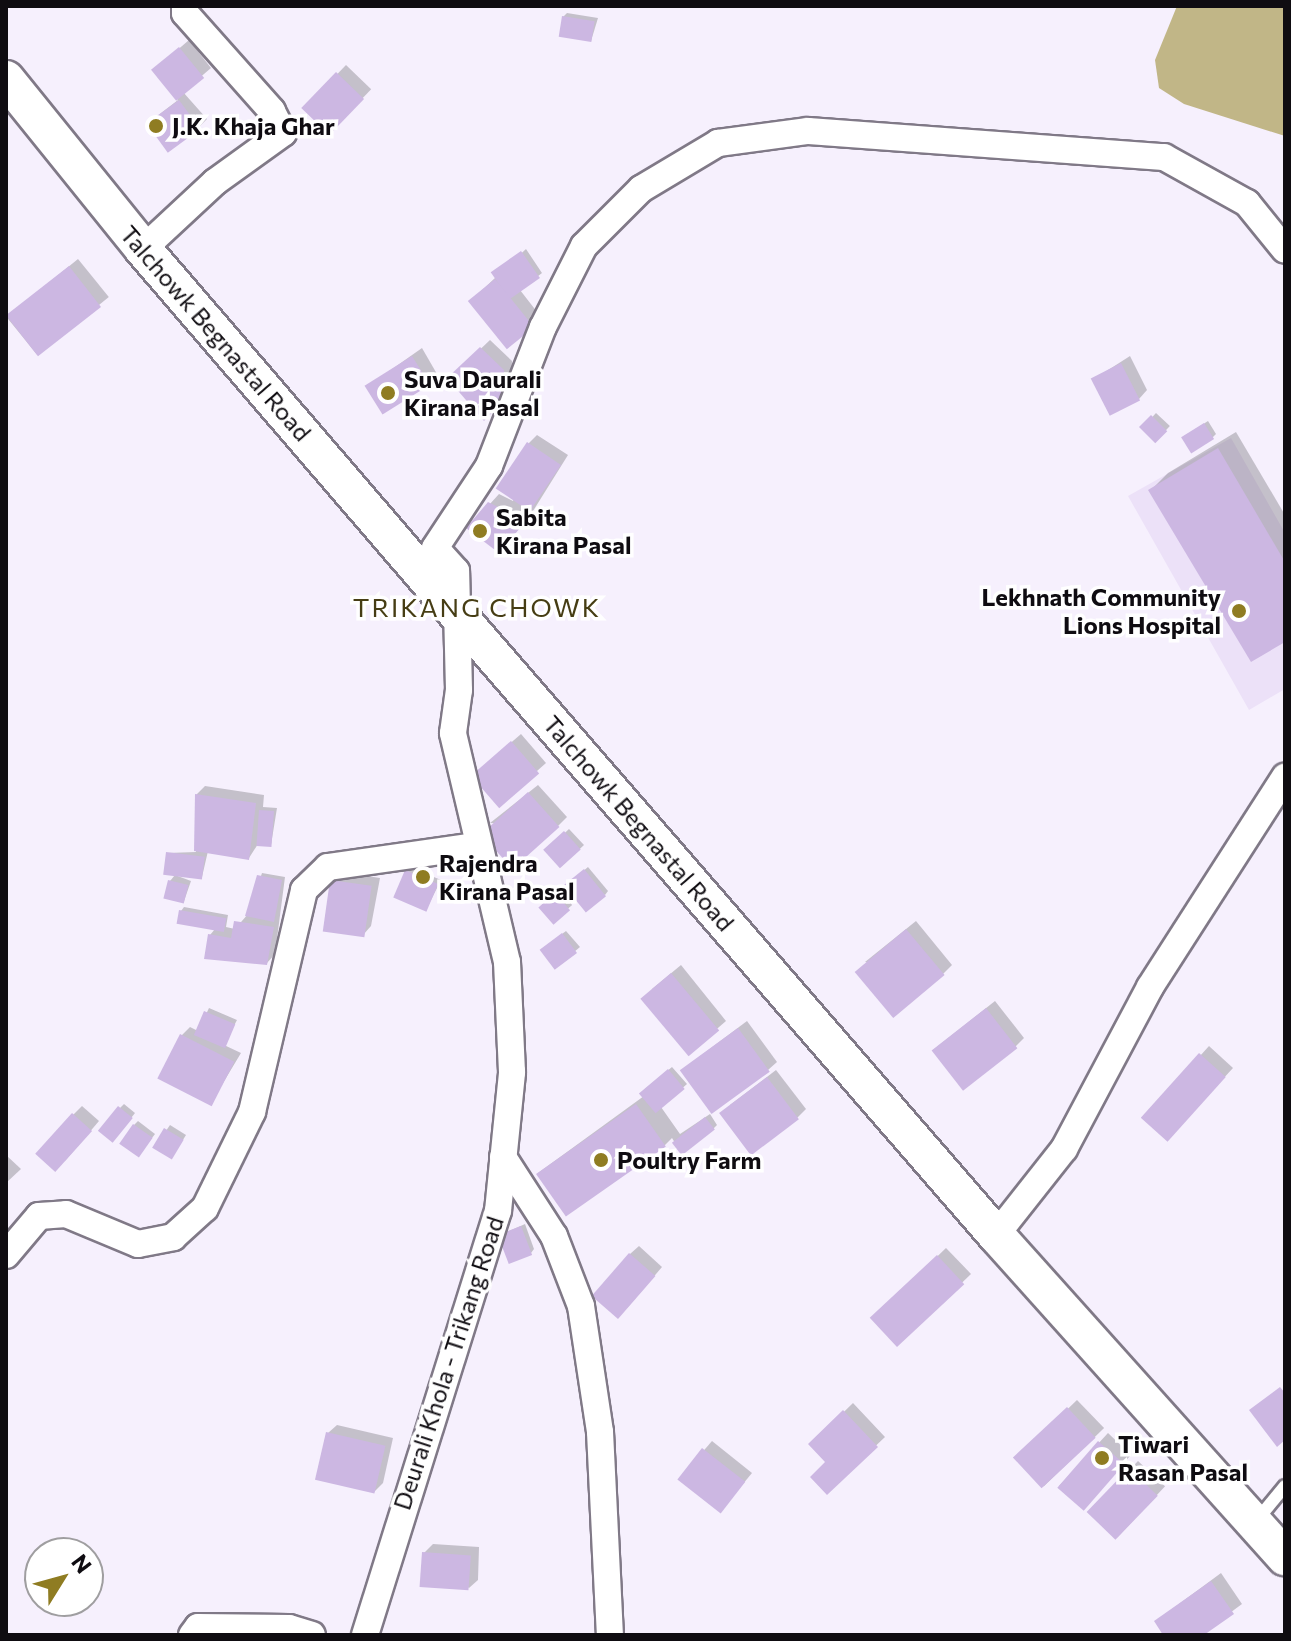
<!DOCTYPE html>
<html>
<head>
<meta charset="utf-8">
<style>
  body { margin:0 }
  #map { position:relative; width:1291px; height:1641px; overflow:hidden; background:#f6f0fd; font-family:Commissioner,sans-serif }
  div>[style] { position:absolute }
  [style*='--x'] { left:calc(var(--x)*1px); top:calc(var(--y)*1px); width:calc(var(--w)*1px); rotate:calc(var(--a)*1deg) }
  .built>* { inset:0; background:#ece1f8 }
  .forest>* { inset:0; background:#c1b687 }
  .shadow>* { inset:0; background:#0003; transform-origin:0 0 }
  .building>* { inset:0; background:#ccb7e2; transform-origin:0 0 }
  .roads { filter:drop-shadow(2px 0 #807987) drop-shadow(-2px 0 #807987) drop-shadow(0 2px #807987) drop-shadow(0 -2px #807987) }
  .lane>* { height:12px; margin:-6px; padding:0 6px; transform-origin:6px; border-radius:6px; background:#fff }
  .street>* { height:26px; margin:-13px; padding:0 13px; transform-origin:13px; border-radius:13px; background:#fff }
  .secondary>* { height:36px; margin:-18px; padding:0 18px; transform-origin:18px; border-radius:18px; background:#fff }
  .dots>* { width:22px; height:22px; translate:-50% -50%; box-sizing:border-box; border:4px solid #fff; border-radius:50% }
  span { translate:-50% -50%; white-space:nowrap; text-align:center; line-height:1.15; -webkit-text-stroke:7px #fff; paint-order:stroke }
  .poi-label { font-size:24px; color:#0f0c11; font-weight:700 }
  .left { translate:0 -50%; text-align:left }
  .right { translate:-100% -50%; text-align:right }
  .street-label { font-size:24px; color:#0f0c11 }
  .neighbourhood-label { font-size:26px; color:#463d14; letter-spacing:2px }
  .frame { position:absolute; inset:0; border:8px solid #0f0c11; pointer-events:none }
  .north { position:absolute; left:24px; top:1537px; width:80px; height:80px; box-sizing:border-box; background:#fff; border:2px solid #9f9ea0; border-radius:50%; rotate:53deg; font-size:22px; font-weight:700; line-height:32px; text-align:center; color:#0f0c11 }
  .north::after { content:''; display:block; margin:auto; width:28px; height:36px; background:#8f7c22; clip-path:polygon(50% 0,100% 100%,50% 72%,0 100%) }
</style>
</head>
<body>
<div id="map">
  <div class="built">
    <i style="clip-path:polygon(1231px 438px,1285px 533px,1285px 689px,1249px 710px,1128px 496px)"></i>
  </div>
  <div class="forest">
    <i style="clip-path:polygon(1177px 6px,1285px 6px,1285px 136px,1184px 104px,1159px 88px,1155px 60px)"></i>
  </div>
  <div class="shadow">
    <i style="clip-path:polygon(567px 13px,598px 18px,591px 41px,563px 17px)"></i>
    <i style="clip-path:polygon(189px 40px,211px 68px,183px 92px,207px 119px,198px 128px,148px 123px,178px 100px,153px 71px)"></i>
    <i style="left:346px;top:65px;width:35px;height:61px;rotate:44deg"></i>
    <i style="clip-path:polygon(526px 249px,542px 273px,520px 290px,541px 317px,507px 346px,480px 292px)"></i>
    <i style="left:78px;top:259px;width:49px;height:92px;rotate:51deg"></i>
    <i style="clip-path:polygon(490px 340px,512px 361px,511px 391px,484px 418px,450px 378px)"></i>
    <i style="clip-path:polygon(422px 348px,437px 374px,428px 383px,368px 386px)"></i>
    <i style="clip-path:polygon(1130px 356px,1147px 390px,1139px 399px,1094px 379px)"></i>
    <i style="left:1156px;top:413px;width:19px;height:20px;rotate:43deg"></i>
    <i style="clip-path:polygon(1208px 421px,1216px 434px,1212px 438px,1188px 434px)"></i>
    <i style="clip-path:polygon(1236px 432px,1285px 515px,1285px 640px,1151px 490px,1168px 473px)"></i>
    <i style="clip-path:polygon(537px 435px,568px 455px,533px 511px,508px 542px,468px 528px,499px 494px,513px 501px,529px 443px)"></i>
    <i style="clip-path:polygon(521px 734px,546px 763px,537px 771px,482px 768px)"></i>
    <i style="clip-path:polygon(538px 785px,567px 817px,558px 826px,490px 823px)"></i>
    <i style="clip-path:polygon(205px 786px,264px 795px,263px 807px,277px 808px,271px 845px,258px 844px,249px 858px,208px 851px,202px 877px,167px 853px,196px 852px,196px 795px)"></i>
    <i style="left:569px;top:829px;width:22px;height:31px;rotate:47deg"></i>
    <i style="clip-path:polygon(410px 867px,441px 880px,426px 910px,406px 871px)"></i>
    <i style="clip-path:polygon(588px 867px,608px 891px,605px 895px,570px 882px)"></i>
    <i style="clip-path:polygon(341px 872px,380px 878px,371px 926px,363px 935px,332px 881px)"></i>
    <i style="clip-path:polygon(262px 873px,285px 877px,275px 954px,267px 963px,210px 935px,215px 929px,181px 911px,184px 907px,228px 915px,226px 927px,235px 929px,248px 914px)"></i>
    <i style="clip-path:polygon(175px 875px,191px 881px,184px 901px,170px 881px)"></i>
    <i style="left:559px;top:890px;width:20px;height:25px;rotate:49deg"></i>
    <i style="clip-path:polygon(916px 921px,952px 965px,943px 974px,865px 962px)"></i>
    <i style="clip-path:polygon(566px 931px,580px 947px,556px 967px,546px 946px)"></i>
    <i style="clip-path:polygon(681px 965px,726px 1021px,689px 1053px,652px 989px)"></i>
    <i style="clip-path:polygon(995px 1001px,1024px 1038px,1015px 1047px,933px 1050px)"></i>
    <i style="clip-path:polygon(209px 1008px,237px 1020px,224px 1045px,241px 1053px,211px 1103px,181px 1036px,190px 1027px,198px 1031px)"></i>
    <i style="clip-path:polygon(747px 1021px,777px 1062px,768px 1070px,691px 1063px)"></i>
    <i style="clip-path:polygon(1209px 1046px,1233px 1068px,1176px 1130px,1144px 1118px)"></i>
    <i style="clip-path:polygon(672px 1067px,687px 1084px,661px 1107px,680px 1134px,710px 1114px,717px 1125px,713px 1129px,680px 1151px,672px 1138px,665px 1145px,538px 1173px,644px 1096px,645px 1089px)"></i>
    <i style="clip-path:polygon(776px 1070px,806px 1109px,797px 1118px,730px 1105px)"></i>
    <i style="clip-path:polygon(124px 1104px,135px 1113px,116px 1137px,120px 1108px)"></i>
    <i style="clip-path:polygon(82px 1106px,99px 1121px,65px 1161px,73px 1115px)"></i>
    <i style="clip-path:polygon(138px 1121px,155px 1134px,142px 1151px,134px 1125px)"></i>
    <i style="clip-path:polygon(170px 1125px,186px 1135px,174px 1154px,155px 1147px)"></i>
    <i style="clip-path:polygon(6px 1155px,21px 1169px,6px 1183px)"></i>
    <i style="clip-path:polygon(525px 1224px,534px 1249px,531px 1253px,500px 1235px)"></i>
    <i style="clip-path:polygon(639px 1246px,662px 1267px,627px 1308px,630px 1254px)"></i>
    <i style="left:946px;top:1248px;width:36px;height:101px;rotate:46deg"></i>
    <i style="left:1077px;top:1400px;width:39px;height:84px;rotate:46deg"></i>
    <i style="clip-path:polygon(853px 1403px,885px 1437px,827px 1492px,828px 1462px,811px 1444px)"></i>
    <i style="clip-path:polygon(337px 1425px,393px 1438px,383px 1483px,374px 1492px,328px 1433px)"></i>
    <i style="clip-path:polygon(1108px 1433px,1131px 1455px,1091px 1498px,1059px 1486px)"></i>
    <i style="clip-path:polygon(712px 1441px,752px 1473px,728px 1502px,680px 1478px)"></i>
    <i style="left:1138px;top:1461px;width:37px;height:70px;rotate:43deg"></i>
    <i style="clip-path:polygon(433px 1544px,479px 1547px,478px 1580px,469px 1588px,424px 1553px)"></i>
    <i style="clip-path:polygon(1221px 1573px,1242px 1604px,1200px 1635px,1166px 1635px,1156px 1621px)"></i>
  </div>
  <div class="building">
    <i style="left:562px;top:16px;width:33px;height:21px;rotate:9deg"></i>
    <i style="left:179px;top:47px;width:40px;height:36px;rotate:51deg"></i>
    <i style="left:336px;top:72px;width:39px;height:50px;rotate:44deg"></i>
    <i style="left:179px;top:100px;width:36px;height:40px;rotate:54deg"></i>
    <i style="left:521px;top:251px;width:33px;height:37px;rotate:55deg"></i>
    <i style="left:69px;top:266px;width:52px;height:80px;rotate:52deg"></i>
    <i style="left:495px;top:279px;width:62px;height:35px;rotate:51deg"></i>
    <i style="clip-path:polygon(480px 347px,504px 370px,503px 401px,484px 421px,447px 378px)"></i>
    <i style="left:412px;top:356px;width:34px;height:56px;rotate:58deg"></i>
    <i style="left:1121px;top:363px;width:42px;height:34px;rotate:63deg"></i>
    <i style="left:1151px;top:415px;width:23px;height:17px;rotate:45deg"></i>
    <i style="left:1204px;top:423px;width:19px;height:27px;rotate:58deg"></i>
    <i style="left:527px;top:442px;width:41px;height:56px;rotate:34deg"></i>
    <i style="clip-path:polygon(1218px 448px,1285px 562px,1285px 642px,1251px 662px,1148px 490px)"></i>
    <i style="clip-path:polygon(488px 502px,526px 521px,499px 553px,466px 528px)"></i>
    <i style="left:511px;top:741px;width:43px;height:53px;rotate:49deg"></i>
    <i style="left:528px;top:792px;width:47px;height:63px;rotate:48deg"></i>
    <i style="clip-path:polygon(195px 794px,256px 803px,249px 860px,194px 851px)"></i>
    <i style="left:259px;top:810px;width:15px;height:36px;rotate:4deg"></i>
    <i style="left:564px;top:831px;width:25px;height:28px;rotate:48deg"></i>
    <i style="left:166px;top:852px;width:39px;height:23px;rotate:7deg"></i>
    <i style="left:584px;top:869px;width:35px;height:26px;rotate:51deg"></i>
    <i style="left:405px;top:870px;width:36px;height:30px;rotate:23deg"></i>
    <i style="clip-path:polygon(257px 875px,282px 880px,274px 922px,245px 916px)"></i>
    <i style="left:168px;top:880px;width:21px;height:19px;rotate:14deg"></i>
    <i style="left:330px;top:880px;width:42px;height:52px;rotate:8deg"></i>
    <i style="left:555px;top:893px;width:23px;height:22px;rotate:49deg"></i>
    <i style="left:179px;top:910px;width:48px;height:14px;rotate:10deg"></i>
    <i style="clip-path:polygon(234px 921px,274px 927px,267px 965px,204px 959px,208px 934px,231px 938px)"></i>
    <i style="left:906px;top:929px;width:60px;height:67px;rotate:50deg"></i>
    <i style="left:562px;top:933px;width:25px;height:28px;rotate:53deg"></i>
    <i style="left:671px;top:973px;width:75px;height:40px;rotate:50deg"></i>
    <i style="left:986px;top:1008px;width:51px;height:69px;rotate:52deg"></i>
    <i style="left:204px;top:1011px;width:34px;height:26px;rotate:23deg"></i>
    <i style="left:738px;top:1028px;width:54px;height:72px;rotate:54deg"></i>
    <i style="left:180px;top:1034px;width:61px;height:50px;rotate:27deg"></i>
    <i style="left:1199px;top:1053px;width:36px;height:87px;rotate:42deg"></i>
    <i style="left:668px;top:1069px;width:26px;height:38px;rotate:50deg"></i>
    <i style="left:767px;top:1077px;width:53px;height:60px;rotate:53deg"></i>
    <i style="left:636px;top:1104px;width:52px;height:122px;rotate:55deg"></i>
    <i style="left:118px;top:1106px;width:19px;height:32px;rotate:39deg"></i>
    <i style="left:72px;top:1113px;width:27px;height:55px;rotate:42deg"></i>
    <i style="left:705px;top:1117px;width:16px;height:42px;rotate:52deg"></i>
    <i style="left:133px;top:1124px;width:24px;height:24px;rotate:35deg"></i>
    <i style="left:164px;top:1128px;width:23px;height:23px;rotate:31deg"></i>
    <i style="left:521px;top:1226px;width:31px;height:25px;rotate:69deg"></i>
    <i style="left:629px;top:1253px;width:35px;height:57px;rotate:41deg"></i>
    <i style="left:937px;top:1255px;width:40px;height:92px;rotate:47deg"></i>
    <i style="clip-path:polygon(1280px 1387px,1285px 1393px,1285px 1440px,1277px 1447px,1249px 1410px)"></i>
    <i style="left:1067px;top:1407px;width:42px;height:74px;rotate:47deg"></i>
    <i style="clip-path:polygon(843px 1410px,878px 1447px,827px 1495px,810px 1477px,825px 1462px,808px 1444px)"></i>
    <i style="left:326px;top:1432px;width:61px;height:49px;rotate:13deg"></i>
    <i style="left:1098px;top:1441px;width:35px;height:62px;rotate:41deg"></i>
    <i style="left:702px;top:1448px;width:55px;height:40px;rotate:38deg"></i>
    <i style="left:1129px;top:1468px;width:40px;height:61px;rotate:44deg"></i>
    <i style="left:422px;top:1552px;width:49px;height:35px;rotate:4deg"></i>
    <i style="clip-path:polygon(1211px 1581px,1234px 1614px,1204px 1635px,1163px 1635px,1154px 1621px)"></i>
  </div>
  <div class="roads">
    <div class="lane">
      <i style="--x:1257;--y:1520;--w:44;--a:-50.5"></i>
    </div>
    <div class="street">
      <i style="--x:143;--y:249;--w:98;--a:-42.9"></i>
      <i style="--x:215;--y:182;--w:84;--a:-35.8"></i>
      <i style="--x:283;--y:133;--w:25;--a:-117"></i>
      <i style="--x:272;--y:111;--w:131;--a:-131.6"></i>
      <i style="--x:185;--y:13;--w:7;--a:-90"></i>
      <i style="--x:503;--y:1157;--w:94;--a:57.2"></i>
      <i style="--x:554;--y:1236;--w:75;--a:68.9"></i>
      <i style="--x:581;--y:1306;--w:127;--a:81.4"></i>
      <i style="--x:600;--y:1432;--w:203;--a:87.2"></i>
      <i style="--x:996;--y:1235;--w:110;--a:-51.7"></i>
      <i style="--x:1064;--y:1149;--w:183;--a:-62"></i>
      <i style="--x:1150;--y:987;--w:250;--a:-57.3"></i>
      <i style="--x:6;--y:1255;--w:51;--a:-49.8"></i>
      <i style="--x:39;--y:1216;--w:27;--a:-4"></i>
      <i style="--x:66;--y:1214;--w:78;--a:22.6"></i>
      <i style="--x:138;--y:1244;--w:36;--a:-11"></i>
      <i style="--x:173;--y:1237;--w:43;--a:-42.2"></i>
      <i style="--x:205;--y:1208;--w:107;--a:-63.9"></i>
      <i style="--x:252;--y:1112;--w:228;--a:-76.8"></i>
      <i style="--x:304;--y:890;--w:33;--a:-44"></i>
      <i style="--x:328;--y:867;--w:149;--a:-8.1"></i>
      <i style="--x:192;--y:1635;--w:10;--a:-53"></i>
      <i style="--x:198;--y:1627;--w:91;--a:0.6"></i>
      <i style="--x:289;--y:1628;--w:24;--a:17"></i>
      <i style="--x:365;--y:1635;--w:444;--a:-72.6"></i>
      <i style="--x:498;--y:1211;--w:140;--a:-84.2"></i>
      <i style="--x:512;--y:1072;--w:110;--a:-92.6"></i>
      <i style="--x:507;--y:962;--w:235;--a:-103.3"></i>
      <i style="--x:453;--y:733;--w:43;--a:-82.1"></i>
      <i style="--x:459;--y:690;--w:119;--a:-91.4"></i>
      <i style="--x:456;--y:571;--w:31;--a:-132"></i>
      <i style="--x:435;--y:548;--w:98;--a:-56.6"></i>
      <i style="--x:489;--y:466;--w:149;--a:-68.8"></i>
      <i style="--x:543;--y:327;--w:91;--a:-63.2"></i>
      <i style="--x:584;--y:246;--w:81;--a:-45"></i>
      <i style="--x:641;--y:189;--w:90;--a:-30.9"></i>
      <i style="--x:718;--y:143;--w:91;--a:-7.6"></i>
      <i style="--x:808;--y:131;--w:357;--a:4.2"></i>
      <i style="--x:1164;--y:157;--w:95;--a:29"></i>
      <i style="--x:1247;--y:203;--w:60;--a:51"></i>
    </div>
    <div class="secondary">
      <i style="--x:6;--y:79;--w:218;--a:51.1"></i>
      <i style="--x:143;--y:249;--w:483;--a:49.3"></i>
      <i style="--x:458;--y:615;--w:821;--a:49.05"></i>
      <i style="--x:996;--y:1235;--w:433;--a:48.1"></i>
    </div>
  </div>
  <div class="dots">
    <i style="left:156px;top:126px;background:#8f7c22"></i>
    <i style="left:388px;top:393px;background:#8f7c22"></i>
    <i style="left:480px;top:531px;background:#8f7c22"></i>
    <i style="left:1239px;top:611px;background:#8f7c22"></i>
    <i style="left:423px;top:877px;background:#8f7c22"></i>
    <i style="left:601px;top:1160px;background:#8f7c22"></i>
    <i style="left:1102px;top:1458px;background:#8f7c22"></i>
  </div>
  <div class="poi-label">
    <span class="left" style="left:172px;top:126px">J.K. Khaja Ghar</span>
    <span class="left" style="left:404px;top:393px">Suva Daurali<br>Kirana Pasal</span>
    <span class="left" style="left:496px;top:531px">Sabita<br>Kirana Pasal</span>
    <span class="right" style="left:1221px;top:611px">Lekhnath Community<br>Lions Hospital</span>
    <span class="left" style="left:439px;top:877px">Rajendra<br>Kirana Pasal</span>
    <span class="left" style="left:617px;top:1160px">Poultry Farm</span>
    <span class="left" style="left:1118px;top:1458px">Tiwari<br>Rasan Pasal</span>
  </div>
  <div class="street-label">
    <span style="left:216px;top:333px;rotate:49deg">Talchowk Begnastal Road</span>
    <span style="left:639px;top:823px;rotate:49deg">Talchowk Begnastal Road</span>
    <span style="left:448px;top:1363px;rotate:-72deg">Deurali Khola - Trikang Road</span>
  </div>
  <div class="neighbourhood-label">
    <span style="left:477px;top:607px">TRIKANG CHOWK</span>
  </div>
  <div class="frame"></div>
  <div class="north">N</div>
</div>
</body>
</html>
